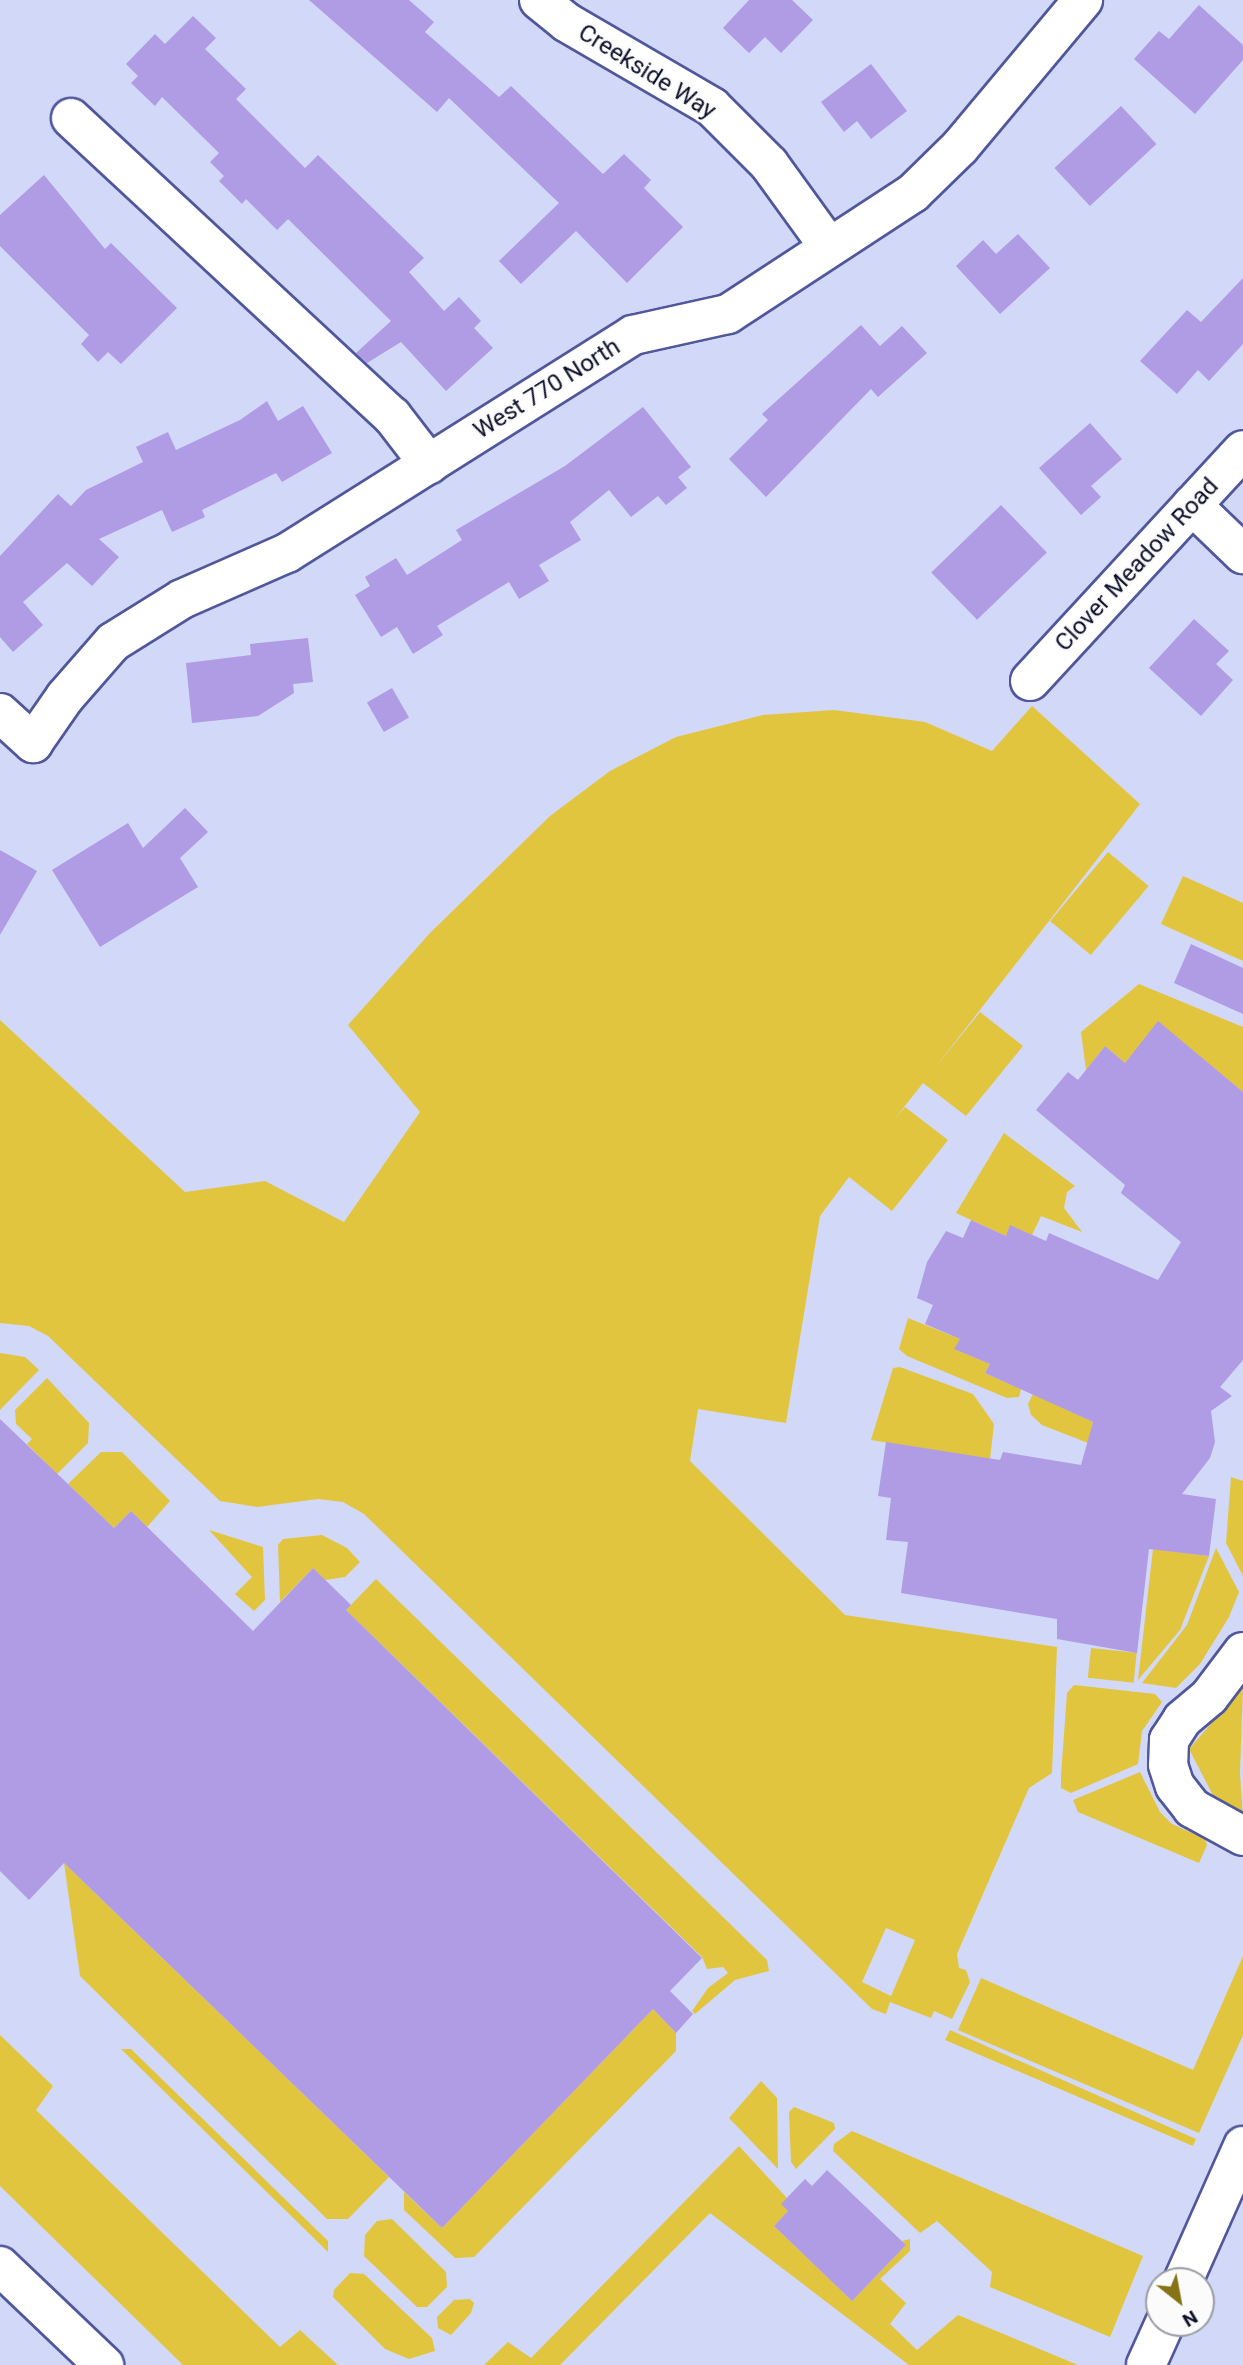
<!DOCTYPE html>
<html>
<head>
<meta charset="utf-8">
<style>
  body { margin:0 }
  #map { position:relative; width:1243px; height:2365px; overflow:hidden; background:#d2d8f7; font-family:Roboto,sans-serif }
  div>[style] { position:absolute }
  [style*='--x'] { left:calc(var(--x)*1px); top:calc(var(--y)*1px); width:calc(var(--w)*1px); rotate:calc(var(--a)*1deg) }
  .green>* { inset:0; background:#e2c53f; transform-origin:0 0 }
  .building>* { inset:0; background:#b09be5; transform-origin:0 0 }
  .roads { filter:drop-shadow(2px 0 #50579a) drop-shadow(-2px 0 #50579a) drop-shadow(0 2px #50579a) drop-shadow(0 -2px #50579a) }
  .minor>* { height:38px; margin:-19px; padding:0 19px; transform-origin:19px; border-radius:19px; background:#fff }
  span { translate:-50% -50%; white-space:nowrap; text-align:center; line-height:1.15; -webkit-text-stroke:5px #fbfbfb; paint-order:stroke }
  .street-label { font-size:24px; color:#0d0f2a }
  .north { position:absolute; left:1145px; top:2267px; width:70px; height:70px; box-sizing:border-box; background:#fbfbfb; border:2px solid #9c9da7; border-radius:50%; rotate:149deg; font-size:19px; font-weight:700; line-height:28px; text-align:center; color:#0d0f2a }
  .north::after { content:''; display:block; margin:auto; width:24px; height:32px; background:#867315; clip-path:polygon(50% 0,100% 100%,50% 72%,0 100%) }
</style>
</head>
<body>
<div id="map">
  <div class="green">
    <i style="clip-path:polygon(evenodd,1032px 706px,1140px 804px,934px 1069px,980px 1012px,1023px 1046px,966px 1116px,923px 1083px,893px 1121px,905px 1107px,948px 1140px,892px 1211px,849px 1177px,820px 1216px,786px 1423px,698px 1409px,690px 1461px,845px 1615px,1057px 1647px,1052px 1773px,1029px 1788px,957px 1954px,959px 1968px,966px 1970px,970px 1982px,952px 2019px,934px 2011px,931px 2018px,890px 2002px,886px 2014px,872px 2009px,364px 1514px,343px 1502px,318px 1499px,257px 1507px,220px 1501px,48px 1336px,29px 1326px,0 1323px,0 1020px,185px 1192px,265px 1181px,344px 1222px,420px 1112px,348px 1025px,430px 933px,550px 816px,610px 771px,676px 737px,763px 715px,834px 710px,925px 722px,992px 751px,1032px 706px,886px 1928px,915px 1940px,891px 1996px,862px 1982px,886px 1928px)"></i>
    <i style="left:1108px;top:852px;width:53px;height:90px;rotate:40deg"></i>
    <i style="clip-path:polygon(1183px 876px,1243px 903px,1243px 961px,1161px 924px)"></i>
    <i style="clip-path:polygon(1139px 984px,1243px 1027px,1243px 1092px,1158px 1022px,1125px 1063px,1105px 1046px,1086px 1070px,1081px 1032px)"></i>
    <i style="clip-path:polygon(1004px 1133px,1075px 1186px,1067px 1192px,1064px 1208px,1082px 1232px,1041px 1216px,1032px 1235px,1011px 1226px,1006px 1236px,956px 1213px)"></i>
    <i style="clip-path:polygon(908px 1318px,960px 1339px,955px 1349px,990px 1364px,985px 1373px,1021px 1389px,1019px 1397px,1007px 1398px,907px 1356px,899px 1349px)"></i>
    <i style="clip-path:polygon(0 1353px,25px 1357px,39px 1370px,0 1410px)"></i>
    <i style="clip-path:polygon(900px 1367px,973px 1394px,994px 1424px,990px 1459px,871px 1440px,893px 1368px)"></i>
    <i style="clip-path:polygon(47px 1378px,89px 1423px,88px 1443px,57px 1474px,27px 1444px,32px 1439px,16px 1424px,15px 1410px)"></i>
    <i style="clip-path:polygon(1033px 1394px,1093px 1422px,1088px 1443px,1042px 1425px,1031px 1415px,1028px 1404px)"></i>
    <i style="clip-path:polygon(101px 1452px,122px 1452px,170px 1501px,147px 1527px,131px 1511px,114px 1528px,68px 1484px)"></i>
    <i style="clip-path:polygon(1231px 1477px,1243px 1481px,1243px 1576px,1226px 1543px)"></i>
    <i style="clip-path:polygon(209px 1530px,263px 1547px,265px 1600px,254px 1611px,235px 1594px,252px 1577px)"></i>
    <i style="clip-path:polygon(322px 1535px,347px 1548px,360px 1562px,345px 1577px,325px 1580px,313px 1568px,280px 1602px,278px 1545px,283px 1539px)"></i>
    <i style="clip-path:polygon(1216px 1548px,1239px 1592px,1229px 1617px,1200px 1664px,1176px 1688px,1142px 1683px,1187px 1625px)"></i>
    <i style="clip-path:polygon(1153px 1549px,1209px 1556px,1180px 1630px,1138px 1680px)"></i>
    <i style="clip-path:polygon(376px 1579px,767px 1960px,769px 1971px,735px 1980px,695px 2014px,692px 2011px,708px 1988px,728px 1973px,723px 1967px,707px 1969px,702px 1957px,346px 1610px)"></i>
    <i style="left:1091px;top:1648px;width:46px;height:30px;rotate:6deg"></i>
    <i style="clip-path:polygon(1074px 1685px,1155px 1694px,1162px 1702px,1142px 1731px,1138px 1764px,1071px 1793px,1061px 1788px,1061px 1775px,1067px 1693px)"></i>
    <i style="clip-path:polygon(1243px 1687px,1240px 1773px,1243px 1819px,1218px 1805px,1189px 1749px)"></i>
    <i style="clip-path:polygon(1140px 1772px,1160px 1812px,1172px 1824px,1205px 1839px,1207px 1845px,1199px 1863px,1078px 1812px,1073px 1800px)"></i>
    <i style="clip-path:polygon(64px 1863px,389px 2177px,348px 2219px,327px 2219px,80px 1976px)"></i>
    <i style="clip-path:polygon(1243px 1956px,1243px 2035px,1199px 2133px,958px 2030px,981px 1978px,1193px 2070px)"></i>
    <i style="clip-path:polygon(653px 2009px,676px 2033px,676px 2051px,474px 2257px,455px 2258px,404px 2210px,404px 2192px,442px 2228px)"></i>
    <i style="clip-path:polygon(950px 2030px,1196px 2139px,1193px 2146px,945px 2040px)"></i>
    <i style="clip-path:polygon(0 2035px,53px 2086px,36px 2110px,280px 2347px,300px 2330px,338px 2365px,183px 2365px,0 2186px)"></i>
    <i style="clip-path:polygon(121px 2049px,131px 2049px,328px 2241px,328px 2252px)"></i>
    <i style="clip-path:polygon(761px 2081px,777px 2098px,778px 2169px,729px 2118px)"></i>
    <i style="clip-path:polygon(794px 2107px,834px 2123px,835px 2129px,796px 2169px,791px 2162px,789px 2112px)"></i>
    <i style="clip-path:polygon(852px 2131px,1143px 2256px,1110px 2337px,990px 2287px,992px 2272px,937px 2221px,920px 2233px,833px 2151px,834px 2144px)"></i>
    <i style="clip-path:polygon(739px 2146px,787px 2198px,788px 2211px,774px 2226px,852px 2301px,906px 2245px,902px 2241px,910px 2239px,910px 2251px,880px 2279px,906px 2303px,890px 2324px,917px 2350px,958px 2315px,1078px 2365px,909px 2365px,710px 2213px,560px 2365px,484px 2365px,508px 2342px,531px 2358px)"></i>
    <i style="clip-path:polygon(392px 2219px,446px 2272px,447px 2287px,427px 2307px,417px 2307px,364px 2256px,365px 2235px,377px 2221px)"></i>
    <i style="clip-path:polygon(350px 2273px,364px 2274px,432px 2338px,435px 2351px,409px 2359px,385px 2349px,333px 2297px,334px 2290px)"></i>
    <i style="clip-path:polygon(470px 2299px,474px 2303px,471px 2313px,451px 2335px,438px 2328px,437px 2317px,454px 2300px)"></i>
  </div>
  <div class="building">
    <i style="clip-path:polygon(309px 0,409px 0,434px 22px,425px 32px,499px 97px,511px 86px,603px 174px,624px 154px,651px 180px,644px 188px,683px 227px,627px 283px,576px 231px,521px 284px,499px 261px,559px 203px,449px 98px,437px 112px)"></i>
    <i style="clip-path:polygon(749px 0,792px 0,813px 20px,781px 53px,765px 37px,749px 53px,723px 28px)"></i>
    <i style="clip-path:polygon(1199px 5px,1243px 45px,1243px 60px,1195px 114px,1134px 59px,1159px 31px,1169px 39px)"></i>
    <i style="clip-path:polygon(193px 16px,216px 38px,205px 49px,246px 89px,236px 99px,305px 168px,318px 155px,424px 258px,409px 272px,444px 311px,459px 297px,481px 321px,474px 328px,493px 348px,446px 391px,401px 342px,367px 363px,356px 353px,391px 321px,288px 219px,277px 230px,246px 199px,242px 204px,219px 181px,224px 176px,210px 162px,219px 153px,162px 97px,155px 106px,131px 83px,138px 76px,126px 64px,155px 34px,165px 44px)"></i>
    <i style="clip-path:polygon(871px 64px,907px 111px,871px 139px,857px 121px,844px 132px,821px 102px)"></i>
    <i style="left:1121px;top:106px;width:52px;height:91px;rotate:47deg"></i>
    <i style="clip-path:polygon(44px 175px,105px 249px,111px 243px,177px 308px,121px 364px,108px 352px,98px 362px,81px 344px,89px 335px,0 246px,0 215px)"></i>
    <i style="clip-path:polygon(1018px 234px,1050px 268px,1000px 314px,956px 266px,983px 240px,996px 254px)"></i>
    <i style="clip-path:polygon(1243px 278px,1243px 344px,1209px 381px,1198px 370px,1177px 394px,1140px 361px,1187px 310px,1201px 322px)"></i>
    <i style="clip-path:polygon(861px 325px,880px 346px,902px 326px,927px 353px,878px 397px,871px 389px,766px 497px,729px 459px,768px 420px,762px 414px)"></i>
    <i style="clip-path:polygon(267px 401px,278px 421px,303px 406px,332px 453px,282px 482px,276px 473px,202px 510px,205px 517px,172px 532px,162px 510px,99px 539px,119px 557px,92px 586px,67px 563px,23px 602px,43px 625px,13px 652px,0 637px,0 556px,58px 494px,71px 506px,86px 490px,143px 462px,136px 447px,168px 432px,176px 450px,240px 420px)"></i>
    <i style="clip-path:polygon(643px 407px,691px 467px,678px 477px,687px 488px,666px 505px,658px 496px,631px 517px,609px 490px,570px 522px,581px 540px,539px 565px,549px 581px,519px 599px,509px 582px,437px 626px,443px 635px,413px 654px,397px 627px,381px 637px,355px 595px,370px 586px,365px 577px,396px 558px,407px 575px,462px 540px,456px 530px,565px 466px)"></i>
    <i style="clip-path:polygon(1090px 423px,1122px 459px,1091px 486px,1101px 497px,1081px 515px,1039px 468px)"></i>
    <i style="left:1001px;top:505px;width:66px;height:97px;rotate:46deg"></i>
    <i style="clip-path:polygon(1194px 619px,1229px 651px,1216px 664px,1233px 680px,1201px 716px,1149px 668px)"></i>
    <i style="clip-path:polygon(308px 638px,313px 682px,293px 684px,294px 693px,258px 716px,192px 723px,186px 663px,251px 655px,250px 644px)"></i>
    <i style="left:392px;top:688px;width:34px;height:29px;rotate:60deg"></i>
    <i style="clip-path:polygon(185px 808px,208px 832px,180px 858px,198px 887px,100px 947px,52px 870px,128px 823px,143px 848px)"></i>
    <i style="clip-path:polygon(0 850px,37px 871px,0 935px)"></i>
    <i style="clip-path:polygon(1191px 944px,1243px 968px,1243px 1014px,1174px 983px)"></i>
    <i style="clip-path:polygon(1158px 1021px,1243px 1092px,1243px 1360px,1220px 1387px,1232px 1396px,1211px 1411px,1215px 1442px,1210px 1458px,1182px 1494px,1216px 1499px,1209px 1556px,1149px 1549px,1137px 1653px,1057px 1639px,1057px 1619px,901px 1593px,908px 1542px,886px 1540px,891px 1498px,878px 1496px,886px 1442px,1000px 1460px,1003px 1452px,1081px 1465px,1093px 1422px,985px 1373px,990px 1364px,954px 1349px,960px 1339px,925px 1324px,933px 1305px,917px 1298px,927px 1262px,946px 1231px,963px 1238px,971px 1220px,1006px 1236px,1010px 1225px,1046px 1241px,1049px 1233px,1158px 1280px,1181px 1242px,1121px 1193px,1125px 1185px,1036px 1110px,1068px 1072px,1078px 1080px,1105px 1046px,1125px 1063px)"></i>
    <i style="clip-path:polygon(0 1419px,114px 1528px,131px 1511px,253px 1631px,313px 1568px,351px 1605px,346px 1610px,702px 1958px,670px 1991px,693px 2014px,676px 2033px,653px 2009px,442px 2228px,64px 1863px,29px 1900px,0 1871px)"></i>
    <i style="clip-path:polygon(827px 2170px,906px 2245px,852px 2301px,774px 2226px,788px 2211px,781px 2204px,805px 2179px,812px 2186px)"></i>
  </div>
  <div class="roads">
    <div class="minor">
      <i style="--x:539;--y:0;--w:35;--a:39"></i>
      <i style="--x:566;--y:22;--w:169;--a:30.2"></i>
      <i style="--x:712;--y:107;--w:81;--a:45"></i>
      <i style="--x:769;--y:164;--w:102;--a:54.1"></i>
      <i style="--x:71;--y:118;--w:438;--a:42.9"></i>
      <i style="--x:392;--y:416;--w:61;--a:52.4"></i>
      <i style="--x:1192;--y:505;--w:71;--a:43.9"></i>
      <i style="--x:1030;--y:681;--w:314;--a:-47.3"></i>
      <i style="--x:0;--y:713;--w:45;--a:42.3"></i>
      <i style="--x:33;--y:743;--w:56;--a:-55.2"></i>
      <i style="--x:65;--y:697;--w:73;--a:-48.9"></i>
      <i style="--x:113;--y:642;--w:81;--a:-31.9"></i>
      <i style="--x:182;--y:599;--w:115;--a:-23.7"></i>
      <i style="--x:287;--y:553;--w:409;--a:-32.2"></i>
      <i style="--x:633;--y:335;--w:97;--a:-12.5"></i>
      <i style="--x:728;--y:314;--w:221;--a:-33.2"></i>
      <i style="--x:913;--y:193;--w:66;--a:-44.4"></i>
      <i style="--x:960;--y:147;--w:192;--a:-50.1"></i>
      <i style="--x:1243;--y:1652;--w:56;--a:127.1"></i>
      <i style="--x:1209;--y:1697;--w:35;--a:140"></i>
      <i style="--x:1182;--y:1720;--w:24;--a:123"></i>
      <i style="--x:1169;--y:1740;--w:25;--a:92"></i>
      <i style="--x:1168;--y:1765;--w:22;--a:72"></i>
      <i style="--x:1175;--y:1786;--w:28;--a:52"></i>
      <i style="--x:1192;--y:1808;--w:58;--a:28.8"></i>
      <i style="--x:0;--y:2266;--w:144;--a:43.6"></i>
      <i style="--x:1183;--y:2281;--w:148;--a:-66"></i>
      <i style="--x:1146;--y:2365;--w:46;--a:-65.7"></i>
    </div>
  </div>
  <div class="street-label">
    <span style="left:647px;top:72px;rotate:32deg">Creekside Way</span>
    <span style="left:547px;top:389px;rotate:-32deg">West 770 North</span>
    <span style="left:1137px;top:565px;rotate:-47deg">Clover Meadow Road</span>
  </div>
  <div class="north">N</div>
</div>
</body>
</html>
